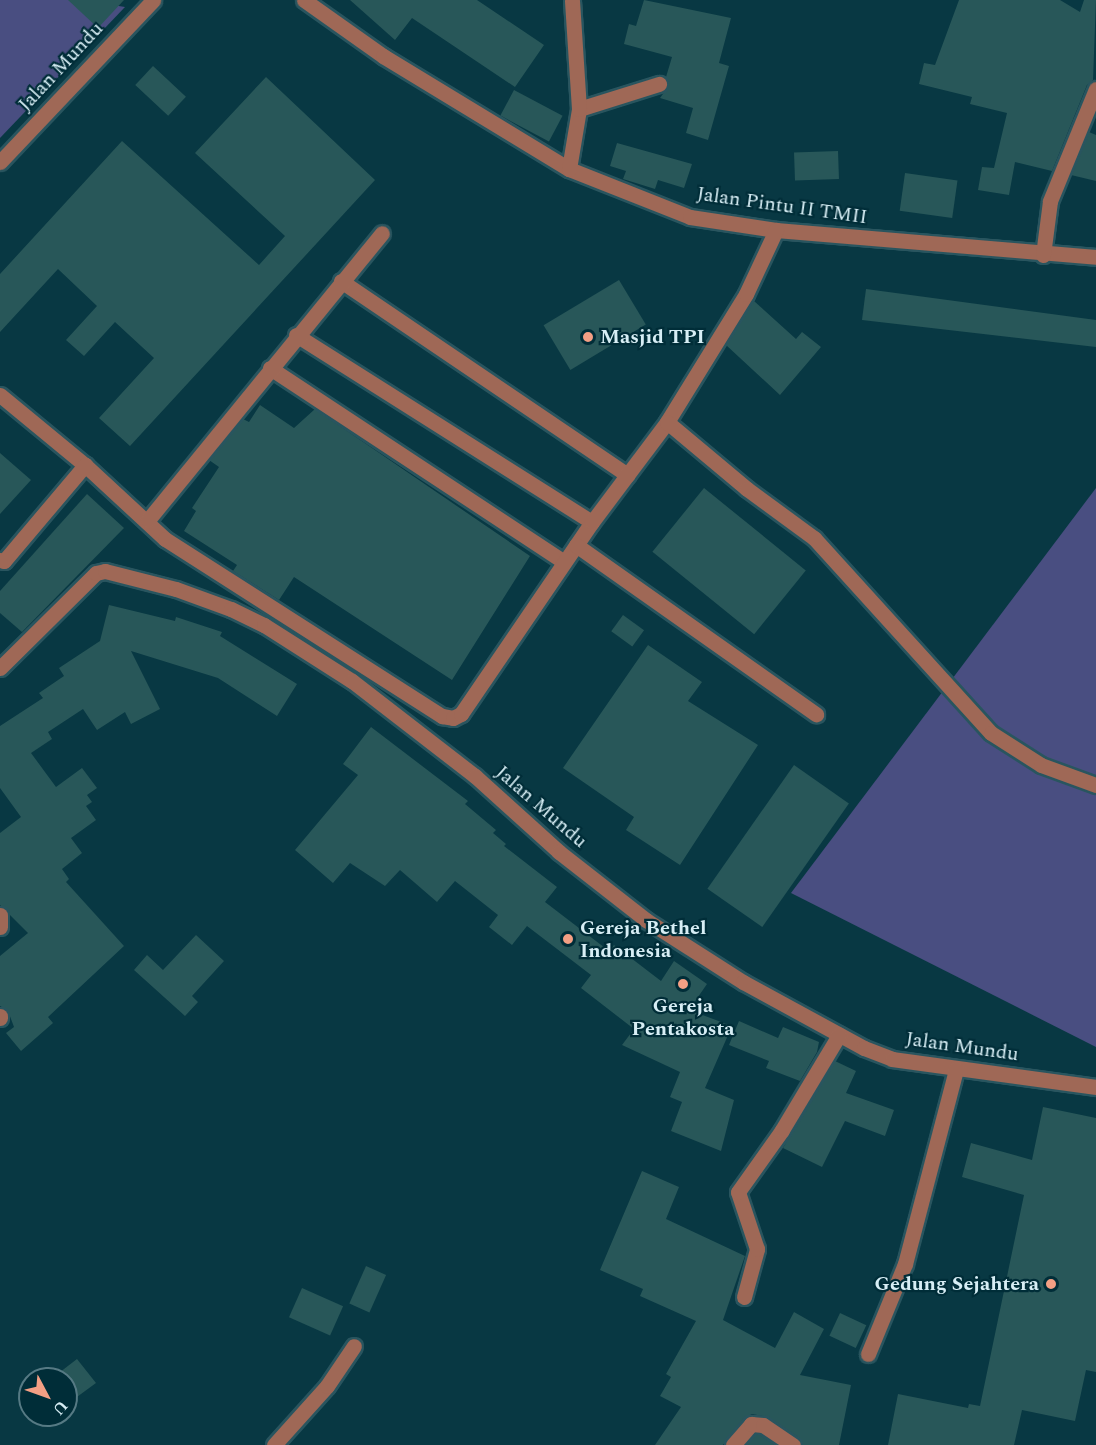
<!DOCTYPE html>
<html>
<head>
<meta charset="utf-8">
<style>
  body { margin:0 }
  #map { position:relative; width:1096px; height:1445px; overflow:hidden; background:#083843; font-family:Spectral,serif }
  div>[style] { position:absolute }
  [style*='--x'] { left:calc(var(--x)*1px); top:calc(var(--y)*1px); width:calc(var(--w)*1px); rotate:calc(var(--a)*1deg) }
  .green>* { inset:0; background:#494e81 }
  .building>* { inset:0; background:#285759; transform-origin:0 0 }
  .roads { filter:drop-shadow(2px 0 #29555f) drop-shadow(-2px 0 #29555f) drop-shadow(0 2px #29555f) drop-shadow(0 -2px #29555f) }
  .minor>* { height:15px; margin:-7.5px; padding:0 7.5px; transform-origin:7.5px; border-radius:7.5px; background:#9f6856 }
  .dots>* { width:16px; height:16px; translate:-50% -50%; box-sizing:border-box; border:3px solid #002d38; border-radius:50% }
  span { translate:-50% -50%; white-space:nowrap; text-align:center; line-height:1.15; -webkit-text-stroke:4.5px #002d38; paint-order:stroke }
  .street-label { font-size:20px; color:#d7eef5 }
  .poi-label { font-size:20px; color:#d7eef5; font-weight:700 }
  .left { translate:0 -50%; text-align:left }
  .right { translate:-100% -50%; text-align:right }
  .north { position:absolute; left:18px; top:1367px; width:60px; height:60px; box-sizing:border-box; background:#002d38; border:2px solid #567a84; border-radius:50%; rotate:131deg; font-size:16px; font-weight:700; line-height:24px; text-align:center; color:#d7eef5 }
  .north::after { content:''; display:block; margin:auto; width:21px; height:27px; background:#f39f84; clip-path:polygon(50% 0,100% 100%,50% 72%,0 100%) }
</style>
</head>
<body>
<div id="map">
  <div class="green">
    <i style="clip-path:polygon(0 0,82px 0,125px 7px,0 138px)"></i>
    <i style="clip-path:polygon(1096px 488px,1096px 1047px,791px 893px)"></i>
  </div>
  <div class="building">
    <i style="clip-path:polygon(68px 0,124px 0,98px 28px)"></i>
    <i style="clip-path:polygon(350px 0,477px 0,544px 45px,515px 87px,412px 18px,395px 40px)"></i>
    <i style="clip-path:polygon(644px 0,731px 18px,719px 63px,729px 66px,708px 140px,686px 133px,693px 108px,660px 98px,668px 87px,666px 77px,672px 57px,624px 44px,629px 24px,636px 26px)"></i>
    <i style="clip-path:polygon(959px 0,1060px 0,1080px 12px,1084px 0,1096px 0,1093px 80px,1087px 85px,1052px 171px,1015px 162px,1009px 195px,978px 190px,982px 167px,994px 168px,1007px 113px,970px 104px,972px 97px,919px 84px,924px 63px,935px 65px)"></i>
    <i style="left:153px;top:66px;width:45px;height:26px;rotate:43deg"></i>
    <i style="clip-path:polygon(266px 77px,375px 180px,130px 446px,99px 418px,154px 358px,115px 322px,84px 356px,66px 340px,97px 306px,58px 269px,0 332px,0 274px,122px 141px,259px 265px,285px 236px,195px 153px)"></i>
    <i style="left:514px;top:90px;width:55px;height:29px;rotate:28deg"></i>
    <i style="clip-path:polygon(1089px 132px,1096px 135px,1096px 181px,1071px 175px)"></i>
    <i style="clip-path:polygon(617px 143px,692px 164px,684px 188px,658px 180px,655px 189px,623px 179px,626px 171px,610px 166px)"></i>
    <i style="left:838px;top:151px;width:28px;height:44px;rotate:88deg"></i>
    <i style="left:905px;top:173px;width:53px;height:38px;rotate:8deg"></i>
    <i style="left:619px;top:280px;width:52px;height:88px;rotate:59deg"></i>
    <i style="clip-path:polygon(866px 289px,1096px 320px,1096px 347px,862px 320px)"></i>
    <i style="clip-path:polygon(754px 301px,796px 339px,802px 332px,821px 347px,780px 395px,726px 345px)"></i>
    <i style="clip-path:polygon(260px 405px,294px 428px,315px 409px,530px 556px,452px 680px,294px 577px,279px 600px,233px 571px,237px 565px,184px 531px,196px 511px,192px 508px,219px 467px,209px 460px,243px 419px,249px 422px)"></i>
    <i style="clip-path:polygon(0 453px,31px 480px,0 514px)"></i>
    <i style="left:704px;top:488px;width:131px;height:82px;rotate:39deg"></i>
    <i style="clip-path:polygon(87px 494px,124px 528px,22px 632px,0 613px,0 591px)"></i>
    <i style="clip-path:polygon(109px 605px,175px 621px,176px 617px,222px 632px,220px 636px,297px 684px,277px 716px,218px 678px,131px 651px,160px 709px,131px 724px,125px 712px,97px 730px,83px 709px,48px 732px,52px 739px,31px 753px,56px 787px,82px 768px,97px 788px,87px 795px,92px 802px,86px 806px,96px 820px,71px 838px,82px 853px,62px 869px,69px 879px,66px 882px,124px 946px,48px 1017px,53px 1023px,21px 1051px,6px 1033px,14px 1027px,8px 1011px,0 1006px,0 956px,28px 933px,0 905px,0 833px,21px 817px,0 788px,0 726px,43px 698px,39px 693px,64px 676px,59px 668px,100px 641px)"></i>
    <i style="left:623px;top:615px;width:26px;height:20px;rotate:36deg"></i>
    <i style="clip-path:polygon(648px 645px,702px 682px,688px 701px,758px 745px,680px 865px,626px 830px,634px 817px,563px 768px)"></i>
    <i style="clip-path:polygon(371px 727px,468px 801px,465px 804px,496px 830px,493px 833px,506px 844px,504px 846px,557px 887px,545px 902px,609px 951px,614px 945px,661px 981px,674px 961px,707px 984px,689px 1010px,732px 1026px,705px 1088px,734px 1100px,721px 1151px,671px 1131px,682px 1102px,670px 1097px,680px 1072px,622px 1045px,634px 1029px,581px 988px,591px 975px,527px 926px,512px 945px,489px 927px,498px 915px,455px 881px,437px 902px,400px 870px,385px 886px,350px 863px,333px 883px,295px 850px,358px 775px,343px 764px)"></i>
    <i style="left:794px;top:765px;width:67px;height:151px;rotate:35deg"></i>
    <i style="clip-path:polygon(196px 935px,224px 961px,192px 996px,198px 1002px,185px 1016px,134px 970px,147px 955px,163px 970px)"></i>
    <i style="clip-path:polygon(739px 1021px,778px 1038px,783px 1027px,819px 1042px,817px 1052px,800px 1081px,766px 1068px,769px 1061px,729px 1045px)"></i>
    <i style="clip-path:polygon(835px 1061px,856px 1071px,846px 1093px,894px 1110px,885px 1136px,845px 1121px,822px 1167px,783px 1148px)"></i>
    <i style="clip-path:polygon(1043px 1107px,1096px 1118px,1096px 1372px,1086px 1370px,1075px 1421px,1022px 1410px,1014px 1445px,888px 1445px,898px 1394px,968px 1408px,969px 1404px,980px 1406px,1024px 1195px,962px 1177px,971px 1143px,1032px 1160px)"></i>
    <i style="clip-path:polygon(642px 1171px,679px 1187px,666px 1219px,745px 1256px,723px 1320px,775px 1348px,794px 1312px,824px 1329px,800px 1375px,851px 1385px,839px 1445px,803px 1445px,798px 1437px,768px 1417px,752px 1414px,744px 1418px,723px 1445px,655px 1445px,681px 1407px,660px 1396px,671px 1377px,666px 1374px,696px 1321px,640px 1296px,643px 1289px,600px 1270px)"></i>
    <i style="left:366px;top:1266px;width:22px;height:41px;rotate:24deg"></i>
    <i style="left:302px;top:1288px;width:45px;height:32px;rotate:24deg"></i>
    <i style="left:840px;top:1313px;width:29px;height:25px;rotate:25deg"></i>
    <i style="clip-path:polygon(77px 1359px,96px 1383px,66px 1405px,66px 1379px,51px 1379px)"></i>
    <i style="clip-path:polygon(755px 1434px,760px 1435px,775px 1445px,746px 1445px)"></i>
  </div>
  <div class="roads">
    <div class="minor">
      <i style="--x:304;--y:0;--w:97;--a:35.3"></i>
      <i style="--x:383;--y:56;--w:218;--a:31.3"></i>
      <i style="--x:569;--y:169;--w:130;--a:21.6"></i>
      <i style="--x:690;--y:217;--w:87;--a:8.6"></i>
      <i style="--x:776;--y:230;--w:321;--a:4.8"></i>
      <i style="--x:579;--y:109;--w:84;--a:-17.4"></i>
      <i style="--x:0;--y:162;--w:223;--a:-46.6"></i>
      <i style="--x:569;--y:169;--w:61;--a:-80.5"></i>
      <i style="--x:579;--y:109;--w:109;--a:-93.7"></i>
      <i style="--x:1043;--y:255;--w:54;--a:-82.6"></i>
      <i style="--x:1050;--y:201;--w:121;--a:-67.7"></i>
      <i style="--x:341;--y:281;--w:346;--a:34.1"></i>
      <i style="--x:296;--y:335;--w:350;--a:32.3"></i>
      <i style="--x:270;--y:368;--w:352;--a:33.4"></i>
      <i style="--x:0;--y:395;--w:110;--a:39.5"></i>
      <i style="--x:85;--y:465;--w:109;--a:42.8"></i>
      <i style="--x:165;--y:539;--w:329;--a:32.6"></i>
      <i style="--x:442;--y:716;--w:11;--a:10"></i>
      <i style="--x:453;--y:718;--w:9;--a:-27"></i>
      <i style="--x:461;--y:714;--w:232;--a:-55.7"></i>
      <i style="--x:592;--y:522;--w:125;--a:-53.1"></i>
      <i style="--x:667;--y:422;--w:150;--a:-58.3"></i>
      <i style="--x:746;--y:294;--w:71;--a:-64.9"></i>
      <i style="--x:667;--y:422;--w:104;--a:39.9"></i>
      <i style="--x:747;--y:489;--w:83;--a:36.2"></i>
      <i style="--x:814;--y:538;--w:263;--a:47.8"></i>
      <i style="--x:991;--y:733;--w:59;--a:32.6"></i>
      <i style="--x:1041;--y:765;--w:59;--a:20"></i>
      <i style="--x:148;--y:520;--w:370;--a:-50.8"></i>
      <i style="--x:576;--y:545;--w:294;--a:35.2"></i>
      <i style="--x:0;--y:560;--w:4;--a:14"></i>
      <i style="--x:4;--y:561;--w:126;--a:-49.8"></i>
      <i style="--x:0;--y:668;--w:135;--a:-44.7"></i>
      <i style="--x:96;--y:573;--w:9;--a:-13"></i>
      <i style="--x:105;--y:571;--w:73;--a:14.2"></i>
      <i style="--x:176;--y:589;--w:59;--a:20"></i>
      <i style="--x:231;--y:609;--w:37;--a:26"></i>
      <i style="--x:264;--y:625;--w:104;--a:32.5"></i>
      <i style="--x:352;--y:681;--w:155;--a:37.7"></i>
      <i style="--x:475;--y:776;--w:113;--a:42.1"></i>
      <i style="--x:559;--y:852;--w:110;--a:38"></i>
      <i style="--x:646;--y:920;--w:115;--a:32.6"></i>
      <i style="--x:743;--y:982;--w:138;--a:28.6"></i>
      <i style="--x:864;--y:1048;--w:30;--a:21"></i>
      <i style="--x:892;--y:1059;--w:206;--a:7.8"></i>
      <i style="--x:0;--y:915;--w:12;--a:90"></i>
      <i style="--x:0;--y:1016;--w:2;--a:90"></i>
      <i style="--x:744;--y:1297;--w:50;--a:-74.8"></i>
      <i style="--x:757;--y:1249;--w:60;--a:-108.4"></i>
      <i style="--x:738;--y:1192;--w:76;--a:-54.6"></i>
      <i style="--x:782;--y:1130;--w:111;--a:-59"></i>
      <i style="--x:868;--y:1354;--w:97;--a:-67.7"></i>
      <i style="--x:905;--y:1264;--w:202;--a:-75.3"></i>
      <i style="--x:274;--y:1445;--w:79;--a:-48.1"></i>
      <i style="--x:327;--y:1386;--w:48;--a:-56"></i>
      <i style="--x:733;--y:1445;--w:28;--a:-49"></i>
      <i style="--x:751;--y:1424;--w:12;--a:5"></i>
      <i style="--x:763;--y:1425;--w:36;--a:34"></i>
    </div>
  </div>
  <div class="dots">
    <i style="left:588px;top:337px;background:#f39f84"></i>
    <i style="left:568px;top:939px;background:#f39f84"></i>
    <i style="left:683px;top:984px;background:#f39f84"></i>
    <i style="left:1051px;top:1284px;background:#f39f84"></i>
  </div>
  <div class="street-label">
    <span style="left:61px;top:67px;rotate:-47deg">Jalan Mundu</span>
    <span style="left:782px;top:206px;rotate:8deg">Jalan Pintu II TMII</span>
    <span style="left:541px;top:807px;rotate:41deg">Jalan Mundu</span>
    <span style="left:962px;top:1047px;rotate:8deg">Jalan Mundu</span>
  </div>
  <div class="poi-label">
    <span class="left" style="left:600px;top:337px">Masjid TPI</span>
    <span class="left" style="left:580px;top:940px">Gereja Bethel<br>Indonesia</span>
    <span style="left:683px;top:1018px">Gereja<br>Pentakosta</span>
    <span class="right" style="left:1039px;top:1284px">Gedung Sejahtera</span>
  </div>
  <div class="north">U</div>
</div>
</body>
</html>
